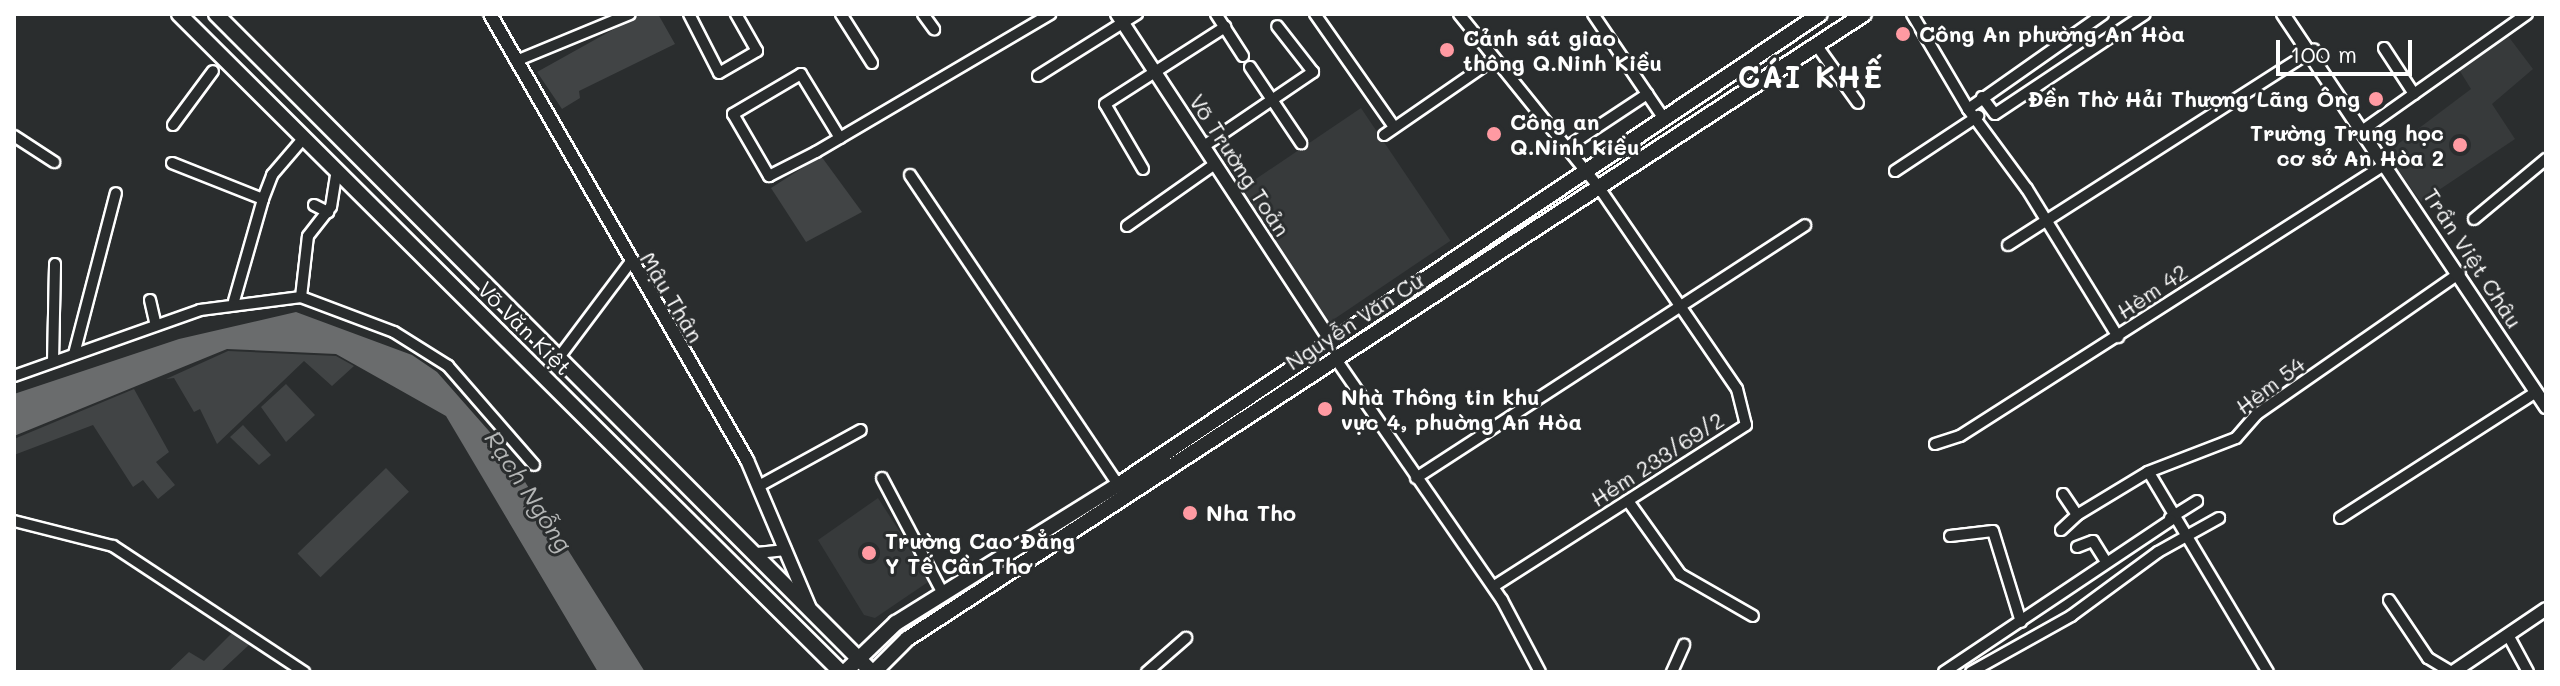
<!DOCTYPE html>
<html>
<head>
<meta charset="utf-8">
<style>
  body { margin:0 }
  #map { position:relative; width:2560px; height:686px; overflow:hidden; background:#2a2d2e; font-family:Mali,sans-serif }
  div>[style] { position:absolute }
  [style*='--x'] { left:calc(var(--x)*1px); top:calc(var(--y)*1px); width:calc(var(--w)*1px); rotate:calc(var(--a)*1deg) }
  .built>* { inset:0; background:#373a3b; transform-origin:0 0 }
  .green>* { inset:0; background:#414445; transform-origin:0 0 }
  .water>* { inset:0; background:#6a6c6d }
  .roads { filter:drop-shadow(2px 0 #fff) drop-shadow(-2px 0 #fff) drop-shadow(0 2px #fff) drop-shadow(0 -2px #fff) }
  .minor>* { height:10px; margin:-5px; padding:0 5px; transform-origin:5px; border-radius:5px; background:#2a2d2e }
  .tertiary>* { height:12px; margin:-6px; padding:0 6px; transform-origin:6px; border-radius:6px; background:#2a2d2e }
  .secondary>* { height:14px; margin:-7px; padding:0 7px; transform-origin:7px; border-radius:7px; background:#2a2d2e }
  .dots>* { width:22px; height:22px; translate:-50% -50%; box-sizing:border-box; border:4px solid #2a2d2e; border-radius:50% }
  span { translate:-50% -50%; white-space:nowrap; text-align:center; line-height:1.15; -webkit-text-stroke:6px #2a2d2e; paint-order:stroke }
  .poi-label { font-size:22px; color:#fff; font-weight:700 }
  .left { translate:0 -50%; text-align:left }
  .right { translate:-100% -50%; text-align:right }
  .street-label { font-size:22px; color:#fff }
  .water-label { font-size:24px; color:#b4b6b6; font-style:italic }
  .district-label { font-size:30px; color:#fff; font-weight:700; letter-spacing:2px }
  .frame { position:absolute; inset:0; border:16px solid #fff; pointer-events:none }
  .scale { position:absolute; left:2276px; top:40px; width:136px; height:36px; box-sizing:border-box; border:4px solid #fff; border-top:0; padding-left:10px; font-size:24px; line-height:28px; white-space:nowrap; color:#fff; -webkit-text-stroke:6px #2a2d2e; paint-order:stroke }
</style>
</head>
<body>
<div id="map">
  <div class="built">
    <i style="clip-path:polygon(2508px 36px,2533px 69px,2492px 104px,2515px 139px,2421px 202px,2386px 153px,2471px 89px,2458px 68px)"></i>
    <i style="left:1361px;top:108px;width:160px;height:146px;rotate:56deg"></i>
    <i style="clip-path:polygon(878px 498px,931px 580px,875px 618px,864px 615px,818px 540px)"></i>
  </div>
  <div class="green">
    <i style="clip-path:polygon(641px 14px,658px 14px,675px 44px,579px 91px,580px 98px,562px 109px,537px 72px)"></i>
    <i style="clip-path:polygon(821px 156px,862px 212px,806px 242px,771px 188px)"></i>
    <i style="clip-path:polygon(228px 351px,336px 356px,354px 366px,332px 386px,304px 361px,217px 444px,200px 409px,194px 412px,174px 378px,166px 379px)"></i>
    <i style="clip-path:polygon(286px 384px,315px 415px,286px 442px,261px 407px)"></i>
    <i style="clip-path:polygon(134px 389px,169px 452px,156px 462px,175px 485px,158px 499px,143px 480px,133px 487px,93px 425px,14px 455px,14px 439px)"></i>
    <i style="clip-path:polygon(243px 425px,271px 455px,259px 465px,230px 437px)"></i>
    <i style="left:386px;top:468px;width:33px;height:123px;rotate:46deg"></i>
    <i style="clip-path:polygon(234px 631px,251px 643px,220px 672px,168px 672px,189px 652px,204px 661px)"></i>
  </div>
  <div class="water">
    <i style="clip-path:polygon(296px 312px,412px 355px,437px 372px,503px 447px,645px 672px,598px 672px,446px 416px,336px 354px,227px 349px,14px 436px,14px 394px,179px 339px)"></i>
  </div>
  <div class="roads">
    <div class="minor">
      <i style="--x:689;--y:14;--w:66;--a:63"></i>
      <i style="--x:719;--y:73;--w:44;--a:-30.1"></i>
      <i style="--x:757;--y:51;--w:43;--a:-119.6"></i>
      <i style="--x:841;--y:14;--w:58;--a:57.7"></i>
      <i style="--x:923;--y:14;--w:19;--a:54"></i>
      <i style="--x:1216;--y:14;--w:50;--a:57.3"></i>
      <i style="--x:1315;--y:14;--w:138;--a:55"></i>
      <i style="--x:1459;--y:14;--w:225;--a:51.1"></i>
      <i style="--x:1600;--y:189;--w:242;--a:55.6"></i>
      <i style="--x:1737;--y:389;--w:37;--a:76"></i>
      <i style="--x:1746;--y:425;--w:300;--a:147.4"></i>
      <i style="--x:1593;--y:14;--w:123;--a:55.9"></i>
      <i style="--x:1912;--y:14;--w:110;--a:59.5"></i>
      <i style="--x:1968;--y:109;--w:165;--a:-35.1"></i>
      <i style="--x:1817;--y:46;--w:70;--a:54.3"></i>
      <i style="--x:2384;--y:48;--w:55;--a:56.9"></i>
      <i style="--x:516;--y:61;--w:123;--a:-22.4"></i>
      <i style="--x:1250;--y:67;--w:92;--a:56.1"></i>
      <i style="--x:1038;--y:76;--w:117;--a:-32.1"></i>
      <i style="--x:1982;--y:97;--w:21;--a:53"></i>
      <i style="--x:1995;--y:114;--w:180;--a:-33.7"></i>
      <i style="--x:1968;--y:109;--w:99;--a:53.6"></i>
      <i style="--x:2027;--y:189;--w:174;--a:58.4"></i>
      <i style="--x:173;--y:125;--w:67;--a:-53.5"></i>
      <i style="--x:2363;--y:130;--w:201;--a:-35.3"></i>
      <i style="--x:1384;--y:135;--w:134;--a:-34.6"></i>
      <i style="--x:14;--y:136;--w:48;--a:33"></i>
      <i style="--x:840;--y:138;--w:75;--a:-121.4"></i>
      <i style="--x:801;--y:74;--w:79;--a:149.5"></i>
      <i style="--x:733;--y:114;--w:72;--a:59.9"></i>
      <i style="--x:769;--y:176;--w:53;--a:-27.1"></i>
      <i style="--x:816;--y:152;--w:272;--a:-30.5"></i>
      <i style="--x:1204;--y:146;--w:132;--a:-34.2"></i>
      <i style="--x:1313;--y:72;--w:58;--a:-128"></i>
      <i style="--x:1564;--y:149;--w:100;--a:-33.5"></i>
      <i style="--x:172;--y:163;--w:98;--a:21.6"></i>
      <i style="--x:263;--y:199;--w:26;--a:-69"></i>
      <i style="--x:272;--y:175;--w:48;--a:-49.3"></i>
      <i style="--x:1143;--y:169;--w:75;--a:-120.3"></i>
      <i style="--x:1105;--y:104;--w:143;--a:-32.7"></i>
      <i style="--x:1895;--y:171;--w:100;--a:-33.5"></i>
      <i style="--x:910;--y:175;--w:373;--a:56.1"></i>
      <i style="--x:314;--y:205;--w:16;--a:27"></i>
      <i style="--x:2474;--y:219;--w:94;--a:-39.8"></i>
      <i style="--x:1127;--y:226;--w:108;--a:-35.2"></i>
      <i style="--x:2008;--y:245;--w:363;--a:-32.6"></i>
      <i style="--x:301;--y:297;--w:61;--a:-83.5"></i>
      <i style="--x:308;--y:236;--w:37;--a:-52"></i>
      <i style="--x:331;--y:207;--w:36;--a:-81"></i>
      <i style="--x:150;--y:300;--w:26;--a:77"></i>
      <i style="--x:234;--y:301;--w:106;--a:-74.1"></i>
      <i style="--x:74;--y:354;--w:166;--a:-75.4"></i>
      <i style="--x:560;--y:356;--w:115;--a:-53.1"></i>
      <i style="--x:1335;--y:358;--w:294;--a:55.4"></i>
      <i style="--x:1502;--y:600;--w:81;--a:62.2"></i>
      <i style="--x:53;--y:361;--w:97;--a:-88.8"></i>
      <i style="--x:14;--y:376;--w:197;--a:-19.5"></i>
      <i style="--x:200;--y:310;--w:102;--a:-7.3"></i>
      <i style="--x:301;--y:297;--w:99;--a:20.6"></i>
      <i style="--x:394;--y:332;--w:64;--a:32.2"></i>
      <i style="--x:448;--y:366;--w:131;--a:49"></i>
      <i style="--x:1935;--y:444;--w:26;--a:-18"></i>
      <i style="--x:1960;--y:436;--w:507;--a:-32.59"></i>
      <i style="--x:2151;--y:476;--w:228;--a:59.2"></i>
      <i style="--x:882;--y:478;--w:129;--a:62.2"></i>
      <i style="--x:1416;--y:478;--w:464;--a:-33"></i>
      <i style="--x:759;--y:486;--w:116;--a:-28.8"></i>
      <i style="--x:2063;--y:494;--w:25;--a:56"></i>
      <i style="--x:2077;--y:515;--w:83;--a:-31.2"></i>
      <i style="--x:2148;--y:472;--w:94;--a:-21.1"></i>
      <i style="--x:2236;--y:438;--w:32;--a:-49"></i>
      <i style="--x:2257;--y:414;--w:247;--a:-34.8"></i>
      <i style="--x:1628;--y:501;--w:90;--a:54.5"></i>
      <i style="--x:1680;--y:574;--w:84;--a:29.9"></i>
      <i style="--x:2170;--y:518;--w:32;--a:-32"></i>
      <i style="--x:2340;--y:518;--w:233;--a:-32.7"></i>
      <i style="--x:14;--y:521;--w:102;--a:14.2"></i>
      <i style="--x:113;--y:546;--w:229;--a:33.4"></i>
      <i style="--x:2061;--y:530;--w:22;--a:-43"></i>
      <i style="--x:1950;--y:536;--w:43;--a:-6.6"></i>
      <i style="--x:1993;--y:531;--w:95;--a:72.9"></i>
      <i style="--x:2077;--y:547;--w:17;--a:-21"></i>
      <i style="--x:2093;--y:541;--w:25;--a:58"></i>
      <i style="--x:757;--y:553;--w:29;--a:-6"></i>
      <i style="--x:2389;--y:600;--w:70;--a:56.1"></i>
      <i style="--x:2428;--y:658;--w:27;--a:31"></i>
      <i style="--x:2508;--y:635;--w:42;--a:61.6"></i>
      <i style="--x:1147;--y:672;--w:52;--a:-41.1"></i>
      <i style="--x:1672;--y:672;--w:30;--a:-66"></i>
      <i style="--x:1944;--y:672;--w:273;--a:-33.8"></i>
      <i style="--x:1971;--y:672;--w:115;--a:-29.2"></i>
      <i style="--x:2071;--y:616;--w:108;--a:-36.3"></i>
      <i style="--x:2158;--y:552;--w:70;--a:-29.1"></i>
    </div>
    <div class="tertiary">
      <i style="--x:490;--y:14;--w:515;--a:60.05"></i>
      <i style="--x:747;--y:460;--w:159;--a:67"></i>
      <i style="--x:1117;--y:14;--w:387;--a:56.8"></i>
      <i style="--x:2283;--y:14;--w:473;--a:56.2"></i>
      <i style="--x:2453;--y:672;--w:112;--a:-34.1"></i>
    </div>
    <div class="secondary">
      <i style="--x:179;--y:14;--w:933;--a:44.83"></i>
      <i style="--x:216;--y:14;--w:929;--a:45.09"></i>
      <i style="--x:845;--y:672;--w:71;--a:-43.9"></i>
      <i style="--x:896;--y:623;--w:261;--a:-31.9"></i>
      <i style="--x:1118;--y:485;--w:845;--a:-33.86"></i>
      <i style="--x:874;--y:672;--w:47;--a:-45"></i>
      <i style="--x:907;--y:639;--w:1143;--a:-33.15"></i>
    </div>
  </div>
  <div class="dots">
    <i style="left:1903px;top:34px;background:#ff9aa2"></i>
    <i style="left:1447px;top:50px;background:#ff9aa2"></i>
    <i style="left:2376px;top:99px;background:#ff9aa2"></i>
    <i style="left:1494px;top:134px;background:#ff9aa2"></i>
    <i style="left:2460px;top:145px;background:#ff9aa2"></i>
    <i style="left:1325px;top:409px;background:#ff9aa2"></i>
    <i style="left:1190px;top:513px;background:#ff9aa2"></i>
    <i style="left:869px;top:553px;background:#ff9aa2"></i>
  </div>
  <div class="poi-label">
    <span class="left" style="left:1919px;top:34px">Công An phường An Hòa</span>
    <span class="left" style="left:1463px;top:50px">Cảnh sát giao<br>thông Q.Ninh Kiều</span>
    <span class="right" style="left:2360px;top:99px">Đền Thờ Hải Thượng Lãng Ông</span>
    <span class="left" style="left:1510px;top:134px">Công an<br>Q.Ninh Kiều</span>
    <span class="right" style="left:2444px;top:145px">Trường Trung học<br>cơ sở An Hòa 2</span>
    <span class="left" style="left:1341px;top:409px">Nhà Thông tin khu<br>vực 4, phuờng An Hòa</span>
    <span class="left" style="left:1206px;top:513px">Nha Tho</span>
    <span class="left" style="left:885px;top:553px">Trường Cao Đẳng<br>Y Tế Cần Thơ</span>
  </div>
  <div class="street-label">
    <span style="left:1240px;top:165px;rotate:57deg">Võ Trường Toản</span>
    <span style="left:2473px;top:258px;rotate:57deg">Trần Việt Châu</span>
    <span style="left:2152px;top:291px;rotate:-34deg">Hèm 42</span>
    <span style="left:672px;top:297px;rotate:59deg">Mậu Thân</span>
    <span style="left:1354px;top:321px;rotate:-33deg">Nguyễn Văn Cừ</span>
    <span style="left:525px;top:328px;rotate:45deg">Võ Văn Kiệt</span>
    <span style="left:2270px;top:385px;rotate:-37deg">Hèm 54</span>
    <span style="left:1657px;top:459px;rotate:-33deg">Hẻm 233/69/2</span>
  </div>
  <div class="water-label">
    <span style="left:529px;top:491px;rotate:57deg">Rạch Ngỗng</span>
  </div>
  <div class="district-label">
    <span style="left:1811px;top:76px">CÁI KHẾ</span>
  </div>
  <div class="frame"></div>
  <div class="scale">100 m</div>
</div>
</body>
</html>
